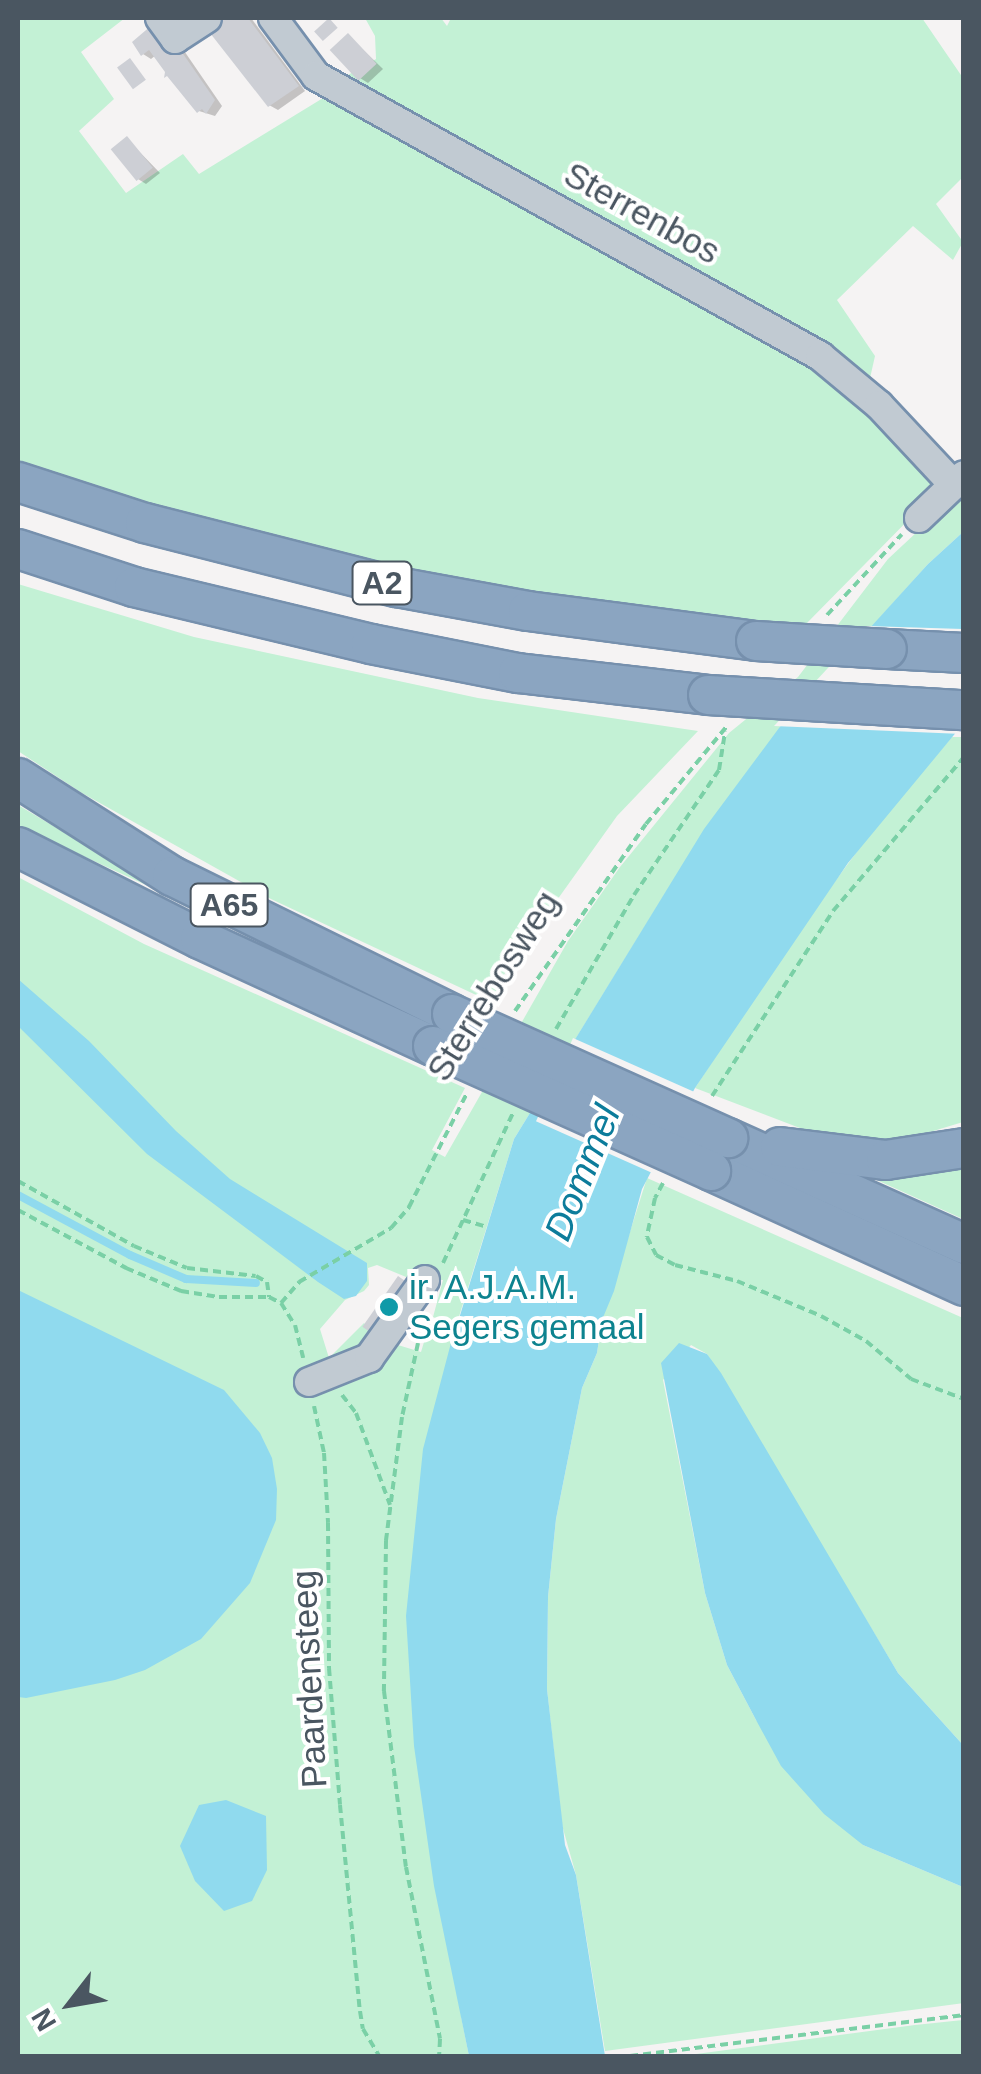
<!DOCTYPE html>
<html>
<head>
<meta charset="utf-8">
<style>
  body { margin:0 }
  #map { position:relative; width:981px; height:2074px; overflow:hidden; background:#f5f3f3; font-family:Arial,sans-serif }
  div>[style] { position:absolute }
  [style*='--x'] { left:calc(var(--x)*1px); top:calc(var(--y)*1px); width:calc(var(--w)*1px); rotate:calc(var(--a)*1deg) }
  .green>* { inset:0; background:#c3f1d5 }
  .water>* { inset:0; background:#90daee }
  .pier>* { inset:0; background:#f5f3f3; transform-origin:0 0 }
  .shadow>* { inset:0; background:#0003 }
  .stream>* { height:8px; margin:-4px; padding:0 4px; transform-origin:4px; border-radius:4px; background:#90daee }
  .building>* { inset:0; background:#cdcfd5; transform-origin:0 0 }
  .path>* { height:4px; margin-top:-2px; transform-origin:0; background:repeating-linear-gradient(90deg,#7ad0a6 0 8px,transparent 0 13px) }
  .roads { filter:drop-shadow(2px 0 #7690ad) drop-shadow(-2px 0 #7690ad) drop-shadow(0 2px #7690ad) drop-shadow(0 -2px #7690ad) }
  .minor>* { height:28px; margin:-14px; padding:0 14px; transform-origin:14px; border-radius:14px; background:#c1cad2 }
  .highway>* { height:38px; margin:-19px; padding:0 19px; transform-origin:19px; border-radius:19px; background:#8ba5c1 }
  .bridges { filter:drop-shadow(2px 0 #7690ad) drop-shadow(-2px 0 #7690ad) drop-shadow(0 2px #7690ad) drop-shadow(0 -2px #7690ad) }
  .highway-bridge>* { height:38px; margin:-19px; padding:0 19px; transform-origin:19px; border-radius:19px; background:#8ba5c1 }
  .dots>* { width:28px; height:28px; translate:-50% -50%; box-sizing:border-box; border:5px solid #fff; border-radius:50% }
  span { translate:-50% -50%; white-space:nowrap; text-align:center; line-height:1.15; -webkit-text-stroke:8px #fff; paint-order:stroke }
  .shield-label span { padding:2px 8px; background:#fff; border:2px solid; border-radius:8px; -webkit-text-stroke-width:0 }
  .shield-label { font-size:32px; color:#4a5661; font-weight:700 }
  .street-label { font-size:35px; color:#4a5661 }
  .culture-label { font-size:35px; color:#0d838f }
  .left { translate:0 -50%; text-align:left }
  .water-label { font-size:38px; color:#0c7c9b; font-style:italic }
  .frame { position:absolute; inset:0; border:20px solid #4a5661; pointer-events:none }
  .north { position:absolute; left:20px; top:1954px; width:100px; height:100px; -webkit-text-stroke:8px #fff; paint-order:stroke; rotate:239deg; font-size:28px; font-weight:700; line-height:40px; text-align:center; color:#4a5661 }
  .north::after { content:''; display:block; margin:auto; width:35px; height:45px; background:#4a5661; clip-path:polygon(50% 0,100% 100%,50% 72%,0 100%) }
</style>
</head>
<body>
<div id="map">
  <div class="green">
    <i style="clip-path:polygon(18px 18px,125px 18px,81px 52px,114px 99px,79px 131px,126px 193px,183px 154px,199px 174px,328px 95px,795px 350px,927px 464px,933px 485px,926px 502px,806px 624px,638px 610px,489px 590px,321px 558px,18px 466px)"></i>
    <i style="clip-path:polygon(365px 18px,441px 18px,447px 26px,451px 18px,922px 18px,963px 78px,963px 177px,936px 204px,963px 242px,953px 260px,913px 226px,837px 300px,875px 356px,868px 387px,341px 79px,376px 59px,375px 36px)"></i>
    <i style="clip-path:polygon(evenodd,963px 489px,963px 532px,928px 564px,826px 678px,666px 892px,514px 1139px,457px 1323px,461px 2016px,469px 2056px,18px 2056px,18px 877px,144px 944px,465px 1088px,432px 1150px,445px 1157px,568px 941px,620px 867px,729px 733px,798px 677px,888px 559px,963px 489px,377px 1265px,411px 1279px,443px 1280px,433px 1317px,448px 1323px,444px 1335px,427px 1332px,421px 1352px,378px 1339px,364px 1323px,329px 1358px,320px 1329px,345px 1300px,364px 1291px,369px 1285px,368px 1268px,377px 1265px)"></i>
    <i style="clip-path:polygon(18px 584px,194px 637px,478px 698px,698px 731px,617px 816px,505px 973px,491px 1002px,271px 899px,82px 793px,18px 751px)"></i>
    <i style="clip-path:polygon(952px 737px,963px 737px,963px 1122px,897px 1142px,826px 1138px,695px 1088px,791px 941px,881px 819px)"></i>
    <i style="clip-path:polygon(18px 805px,172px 897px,18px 826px)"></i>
    <i style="clip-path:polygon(963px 1158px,963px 1219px,859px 1172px)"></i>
    <i style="clip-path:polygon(647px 1178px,963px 1318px,963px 1745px,898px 1673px,707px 1354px,691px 1345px,663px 1380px,705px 1593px,727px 1665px,756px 1720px,863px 1845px,963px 1887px,964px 2003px,605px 2051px,576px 1875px,562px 1825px,547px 1689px,548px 1597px,556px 1519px,582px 1388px,597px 1353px,602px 1320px)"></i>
    <i style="clip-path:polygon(963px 2020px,963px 2056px,681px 2056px,915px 2025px)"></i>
  </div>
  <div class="water">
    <i style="clip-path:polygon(963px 532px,963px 724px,848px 863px,695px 1088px,642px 1189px,614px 1291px,602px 1320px,597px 1353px,582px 1388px,556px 1519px,548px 1597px,547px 1689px,565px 1845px,576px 1875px,605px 2056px,469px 2056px,434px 1886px,414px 1746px,406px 1616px,423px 1449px,452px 1339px,442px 1335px,446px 1320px,458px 1322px,514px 1139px,704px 829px,779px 728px,928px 564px)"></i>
    <i style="clip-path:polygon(18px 979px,89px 1041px,176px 1131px,230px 1179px,367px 1263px,367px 1281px,356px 1296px,344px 1299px,318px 1282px,147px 1154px,18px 1026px)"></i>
    <i style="clip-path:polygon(18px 1290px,224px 1390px,260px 1433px,272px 1458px,277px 1489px,276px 1520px,250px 1583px,201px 1639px,145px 1670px,115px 1680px,26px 1698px,18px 1697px)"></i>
    <i style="clip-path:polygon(679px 1343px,707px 1354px,721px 1373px,898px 1673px,963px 1745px,963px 1887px,863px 1845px,824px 1814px,781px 1766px,756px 1720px,727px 1665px,705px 1593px,661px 1363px)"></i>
    <i style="clip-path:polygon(226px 1800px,266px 1816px,267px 1870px,252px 1901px,224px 1911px,195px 1881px,180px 1846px,199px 1805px)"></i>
  </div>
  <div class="pier">
    <i style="clip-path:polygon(867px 626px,963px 629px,962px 734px,774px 726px)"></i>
    <i style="left:573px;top:1038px;width:136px;height:91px;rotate:24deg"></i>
  </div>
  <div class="shadow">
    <i style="clip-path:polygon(217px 18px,251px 18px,305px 91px,278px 110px,269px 105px)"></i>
    <i style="clip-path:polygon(167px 26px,222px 106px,215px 116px,199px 111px,156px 55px,151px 59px,143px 54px)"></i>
    <i style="clip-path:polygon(349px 36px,383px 69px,368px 83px,360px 78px)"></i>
    <i style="clip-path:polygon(127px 139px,160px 173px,146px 184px,138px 179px)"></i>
  </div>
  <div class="stream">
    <i style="--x:18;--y:1195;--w:127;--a:28.2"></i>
    <i style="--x:130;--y:1255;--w:61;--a:23.2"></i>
    <i style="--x:186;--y:1279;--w:70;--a:3.3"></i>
  </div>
  <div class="building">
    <i style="clip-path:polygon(213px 18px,248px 18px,299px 86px,268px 107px,203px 24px)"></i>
    <i style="left:329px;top:18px;width:13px;height:20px;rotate:48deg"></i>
    <i style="clip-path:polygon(159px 19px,215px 100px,206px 114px,202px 109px,197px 113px,167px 76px,164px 78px,165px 72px,149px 50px,141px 56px,132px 42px)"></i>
    <i style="left:348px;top:33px;width:42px;height:25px;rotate:47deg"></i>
    <i style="left:130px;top:58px;width:27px;height:16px;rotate:54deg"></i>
    <i style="left:127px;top:136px;width:41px;height:21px;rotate:51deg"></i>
    <i style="left:398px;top:1276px;width:19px;height:62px;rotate:35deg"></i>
  </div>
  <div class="path">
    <i style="--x:827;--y:615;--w:110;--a:-47.2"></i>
    <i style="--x:515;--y:1011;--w:228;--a:-55"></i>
    <i style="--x:646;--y:824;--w:127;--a:-50.4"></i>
    <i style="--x:556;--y:1029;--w:155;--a:-59.8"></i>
    <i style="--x:634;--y:895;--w:151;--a:-55.8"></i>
    <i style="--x:719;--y:770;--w:39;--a:-81"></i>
    <i style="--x:712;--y:1096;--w:221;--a:-56.8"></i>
    <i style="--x:833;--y:911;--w:202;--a:-49.6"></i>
    <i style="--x:18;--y:1181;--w:133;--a:29.3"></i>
    <i style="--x:134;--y:1246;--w:57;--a:22.5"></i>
    <i style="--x:187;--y:1268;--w:69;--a:6.6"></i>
    <i style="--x:256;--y:1276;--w:13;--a:29"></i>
    <i style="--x:267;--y:1282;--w:15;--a:82"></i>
    <i style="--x:663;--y:1183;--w:17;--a:118"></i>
    <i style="--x:655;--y:1198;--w:40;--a:102"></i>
    <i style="--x:647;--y:1237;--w:20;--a:63"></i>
    <i style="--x:656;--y:1255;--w:21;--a:28"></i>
    <i style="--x:675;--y:1265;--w:64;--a:14.5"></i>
    <i style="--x:737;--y:1281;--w:91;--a:22.6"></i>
    <i style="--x:821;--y:1316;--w:51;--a:29.1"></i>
    <i style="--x:866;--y:1341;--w:59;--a:40.2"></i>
    <i style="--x:911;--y:1379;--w:57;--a:20.7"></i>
    <i style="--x:18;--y:1210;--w:123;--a:28.2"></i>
    <i style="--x:126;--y:1268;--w:60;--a:22.7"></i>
    <i style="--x:181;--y:1291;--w:38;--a:9"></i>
    <i style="--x:219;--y:1297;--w:50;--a:0"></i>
    <i style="--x:269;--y:1297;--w:13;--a:27"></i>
    <i style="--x:281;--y:1303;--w:26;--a:58"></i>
    <i style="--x:295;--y:1325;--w:34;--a:76"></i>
    <i style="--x:463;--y:1220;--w:25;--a:16"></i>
    <i style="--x:443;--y:1263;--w:166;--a:-65"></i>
    <i style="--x:281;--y:1303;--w:28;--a:-49"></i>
    <i style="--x:299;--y:1282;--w:107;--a:-30.4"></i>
    <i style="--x:391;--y:1228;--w:28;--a:-49"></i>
    <i style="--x:409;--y:1207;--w:128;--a:-63"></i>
    <i style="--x:425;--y:1324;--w:30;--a:15"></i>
    <i style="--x:418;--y:1343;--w:76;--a:102.2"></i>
    <i style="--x:402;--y:1417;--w:125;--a:97.4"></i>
    <i style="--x:386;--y:1541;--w:150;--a:90.8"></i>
    <i style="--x:384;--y:1691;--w:177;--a:82.9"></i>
    <i style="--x:406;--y:1867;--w:175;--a:78.8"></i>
    <i style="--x:440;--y:2039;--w:17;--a:93"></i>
    <i style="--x:342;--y:1395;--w:23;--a:52"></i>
    <i style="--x:356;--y:1413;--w:98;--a:69.7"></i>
    <i style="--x:314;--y:1406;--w:48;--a:78"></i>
    <i style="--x:324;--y:1453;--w:70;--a:86.7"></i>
    <i style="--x:328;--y:1523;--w:145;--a:89.6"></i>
    <i style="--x:329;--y:1668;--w:137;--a:85.4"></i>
    <i style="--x:340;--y:1805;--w:207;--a:84.5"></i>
    <i style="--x:360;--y:2011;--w:18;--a:81"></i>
    <i style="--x:363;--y:2029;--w:31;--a:59"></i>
    <i style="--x:630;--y:2056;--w:337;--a:-7"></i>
  </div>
  <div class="roads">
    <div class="minor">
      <i style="--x:160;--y:18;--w:26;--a:54"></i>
      <i style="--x:175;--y:39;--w:38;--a:-33"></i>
      <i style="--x:273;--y:18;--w:72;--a:53.4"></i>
      <i style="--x:316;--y:76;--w:577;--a:29.05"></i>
      <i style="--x:820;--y:356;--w:77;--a:39.7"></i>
      <i style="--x:879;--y:405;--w:108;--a:46.9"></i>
      <i style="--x:919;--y:518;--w:62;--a:-43.7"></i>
      <i style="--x:309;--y:1382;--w:65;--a:-21.8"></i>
      <i style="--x:369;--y:1358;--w:96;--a:-54.3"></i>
    </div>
    <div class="highway">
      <i style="--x:18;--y:482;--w:133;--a:17.9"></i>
      <i style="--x:145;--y:523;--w:260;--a:14.3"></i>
      <i style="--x:397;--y:587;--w:133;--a:10.4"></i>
      <i style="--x:528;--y:611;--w:230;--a:7.5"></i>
      <i style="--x:18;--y:549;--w:122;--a:18.1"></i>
      <i style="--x:134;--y:587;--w:244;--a:13.5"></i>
      <i style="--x:371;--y:644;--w:150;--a:11.2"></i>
      <i style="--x:518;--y:673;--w:191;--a:6.6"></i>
      <i style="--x:887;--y:649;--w:77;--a:3"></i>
      <i style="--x:18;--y:778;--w:183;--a:32.5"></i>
      <i style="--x:172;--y:876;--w:312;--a:26.2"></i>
      <i style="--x:18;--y:847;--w:204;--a:26.8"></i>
      <i style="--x:200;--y:939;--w:256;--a:24.7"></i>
      <i style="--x:728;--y:1138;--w:259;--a:24.2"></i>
      <i style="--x:780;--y:1147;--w:107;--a:7"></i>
      <i style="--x:886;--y:1160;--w:79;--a:-8.7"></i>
      <i style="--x:711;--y:1171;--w:278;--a:24.4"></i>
    </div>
  </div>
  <div class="bridges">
    <div class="highway-bridge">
      <i style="--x:756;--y:641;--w:131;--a:3.5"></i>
      <i style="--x:708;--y:695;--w:256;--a:3.4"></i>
      <i style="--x:452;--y:1014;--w:303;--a:24.2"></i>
      <i style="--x:433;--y:1046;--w:305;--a:24.2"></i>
    </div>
  </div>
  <div class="dots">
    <i style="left:389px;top:1307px;background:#0f9aa8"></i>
  </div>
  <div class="shield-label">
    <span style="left:382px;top:583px">A2</span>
    <span style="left:229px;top:905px">A65</span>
  </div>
  <div class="street-label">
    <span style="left:642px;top:213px;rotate:29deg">Sterrenbos</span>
    <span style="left:493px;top:986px;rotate:-58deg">Sterrebosweg</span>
    <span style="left:309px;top:1679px;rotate:-93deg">Paardensteeg</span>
  </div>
  <div class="culture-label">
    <span class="left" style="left:409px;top:1307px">ir. A.J.A.M.<br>Segers gemaal</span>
  </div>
  <div class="water-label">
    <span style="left:583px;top:1173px;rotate:-68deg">Dommel</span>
  </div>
  <div class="frame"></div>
  <div class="north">N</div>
</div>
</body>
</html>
